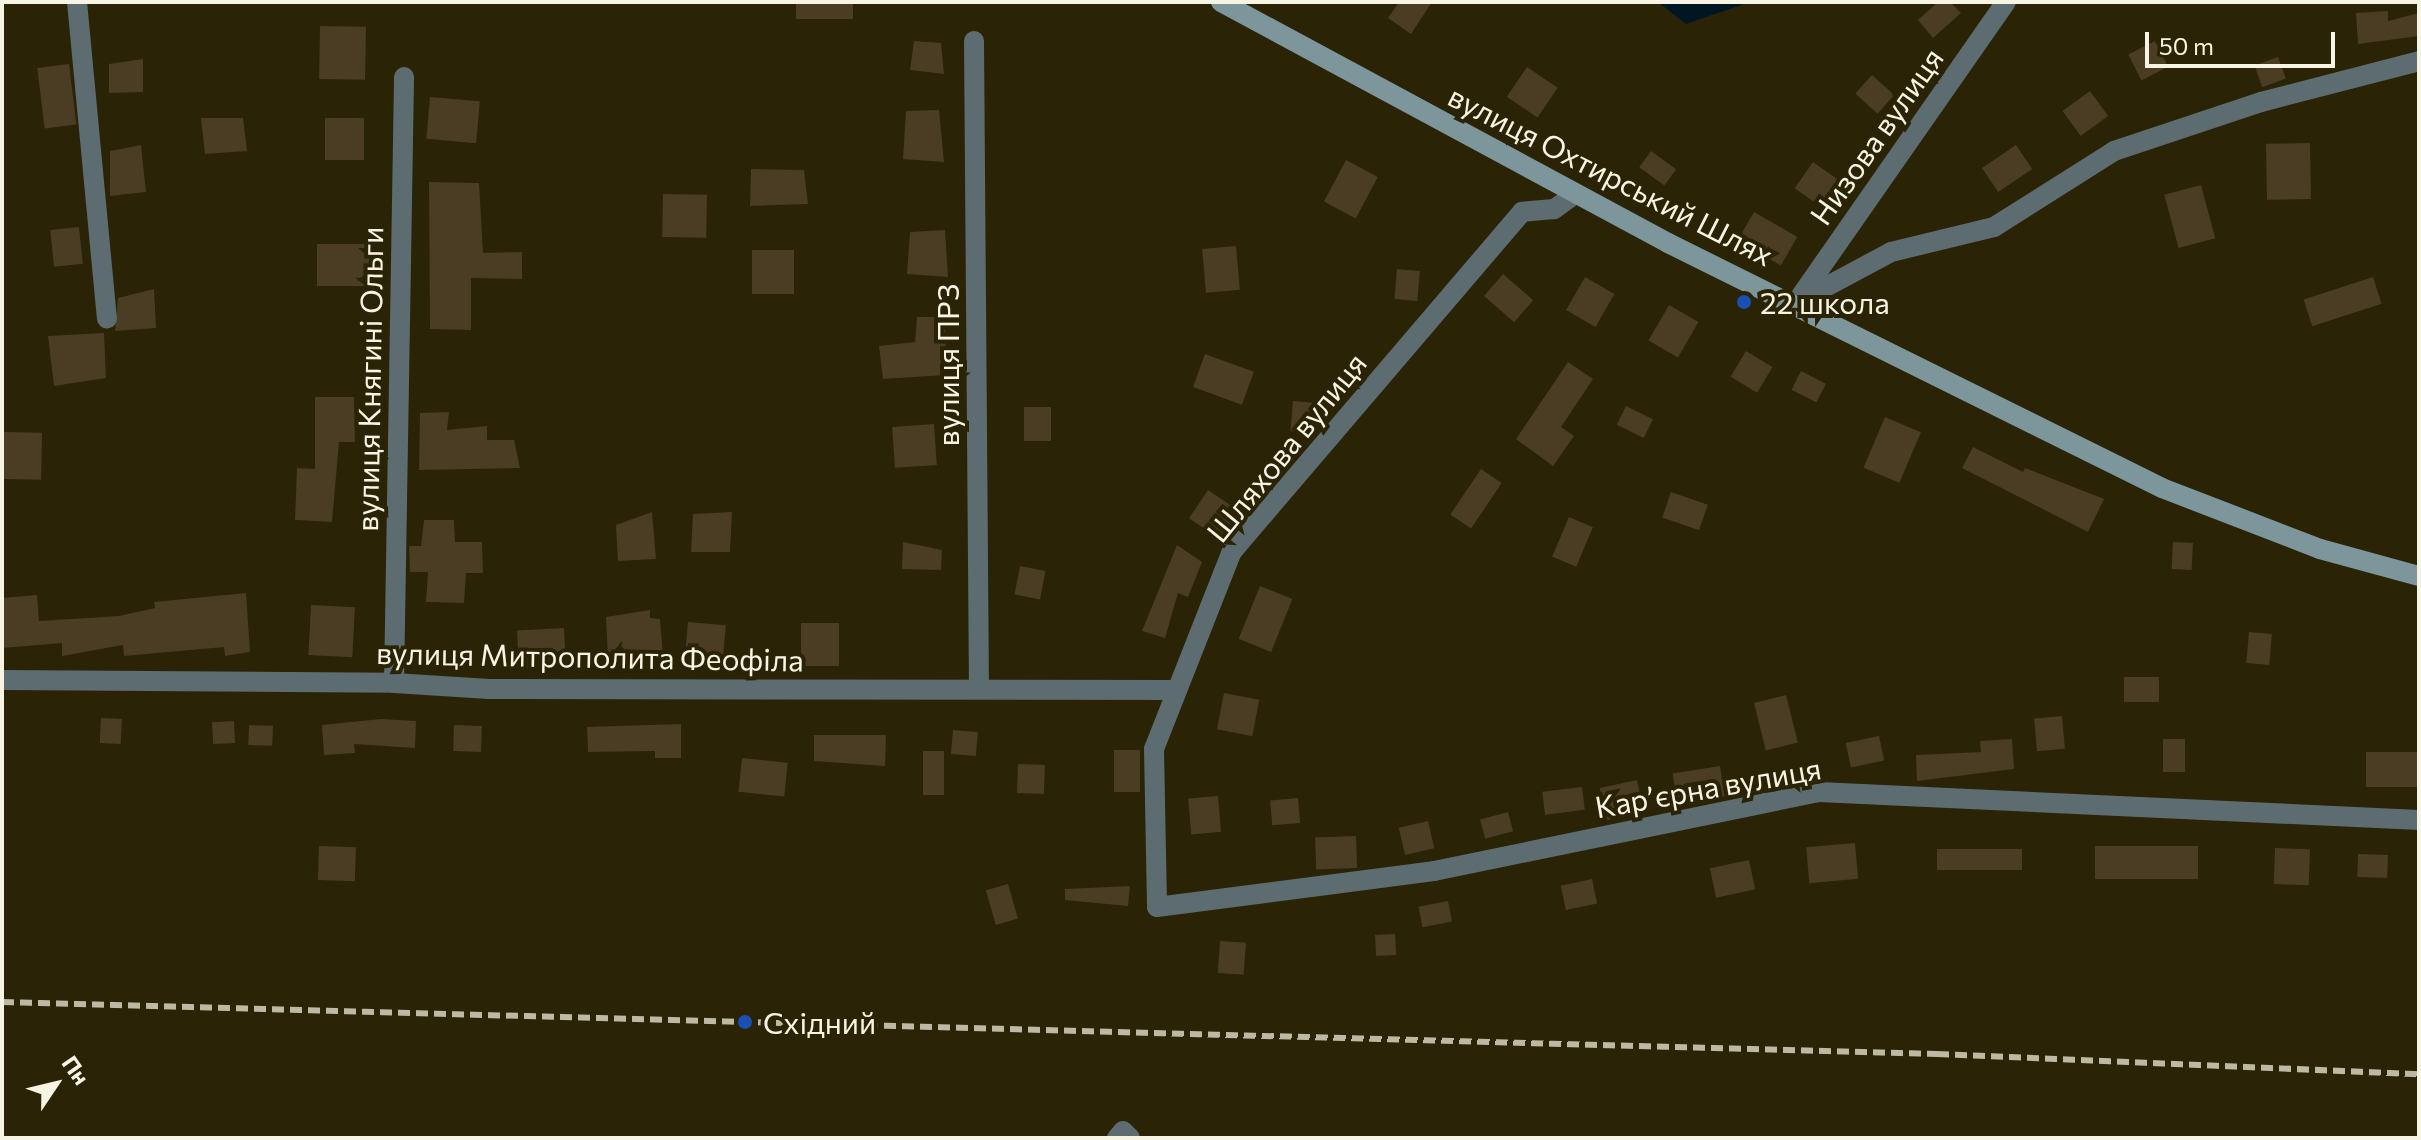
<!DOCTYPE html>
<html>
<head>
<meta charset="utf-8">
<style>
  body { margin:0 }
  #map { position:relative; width:2421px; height:1140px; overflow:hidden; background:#2a2306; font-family:Commissioner,sans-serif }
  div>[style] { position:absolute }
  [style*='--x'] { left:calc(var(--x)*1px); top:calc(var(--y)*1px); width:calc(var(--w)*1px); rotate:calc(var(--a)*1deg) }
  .water>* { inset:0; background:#001723 }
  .building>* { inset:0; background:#4b3c24; transform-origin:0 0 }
  .minor>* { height:20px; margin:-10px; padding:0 10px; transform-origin:10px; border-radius:10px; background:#5d6c70 }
  .secondary>* { height:20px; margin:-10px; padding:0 10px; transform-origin:10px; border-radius:10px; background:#7d969c }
  .rail>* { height:6px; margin-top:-3px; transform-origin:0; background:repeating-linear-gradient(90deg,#beb9a5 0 12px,transparent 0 18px) }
  .dots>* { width:22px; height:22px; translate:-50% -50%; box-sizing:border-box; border:4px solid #2a2306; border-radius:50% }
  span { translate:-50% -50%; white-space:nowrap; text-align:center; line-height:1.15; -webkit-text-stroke:8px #2a2306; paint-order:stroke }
  .street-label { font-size:30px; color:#f8f4e3 }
  .poi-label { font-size:30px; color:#f8f4e3 }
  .left { translate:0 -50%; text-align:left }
  .frame { position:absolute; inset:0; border:4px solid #f8f4e3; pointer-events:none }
  .north { position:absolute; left:16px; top:1044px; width:80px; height:80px; -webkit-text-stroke:6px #2a2306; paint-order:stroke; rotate:55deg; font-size:22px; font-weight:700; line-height:32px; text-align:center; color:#f8f4e3 }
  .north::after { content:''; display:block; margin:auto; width:28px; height:36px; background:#f8f4e3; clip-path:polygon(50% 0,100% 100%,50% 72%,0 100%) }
  .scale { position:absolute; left:2145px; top:32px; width:190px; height:36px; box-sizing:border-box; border:4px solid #f8f4e3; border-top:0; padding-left:10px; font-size:24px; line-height:28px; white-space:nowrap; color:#f8f4e3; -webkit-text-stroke:6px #2a2306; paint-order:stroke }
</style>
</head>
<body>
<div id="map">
  <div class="water">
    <i style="clip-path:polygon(1658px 2px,1750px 2px,1686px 24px)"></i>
  </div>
  <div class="building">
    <i style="left:796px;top:2px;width:57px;height:17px"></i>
    <i style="clip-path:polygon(1399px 2px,1432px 2px,1411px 34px,1388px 18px)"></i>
    <i style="clip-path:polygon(1938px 2px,1950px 2px,1961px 13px,1933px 38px,1918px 20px)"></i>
    <i style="clip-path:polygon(2388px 11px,2388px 21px,2419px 13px,2419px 36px,2358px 44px,2356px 13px)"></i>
    <i style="left:320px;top:26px;width:46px;height:53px;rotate:1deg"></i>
    <i style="clip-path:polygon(914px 41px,941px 43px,944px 74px,910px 70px)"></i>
    <i style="left:2155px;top:41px;width:29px;height:30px;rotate:63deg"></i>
    <i style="left:2278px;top:57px;width:23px;height:25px;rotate:70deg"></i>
    <i style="clip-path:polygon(143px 59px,143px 92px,109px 93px,109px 64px)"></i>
    <i style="left:69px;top:64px;width:61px;height:32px;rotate:83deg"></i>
    <i style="left:1527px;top:67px;width:37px;height:36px;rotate:34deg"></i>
    <i style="left:1872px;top:75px;width:30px;height:25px;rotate:42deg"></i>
    <i style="left:2090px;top:91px;width:31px;height:34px;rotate:54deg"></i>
    <i style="left:430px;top:97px;width:50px;height:42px;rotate:5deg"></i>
    <i style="clip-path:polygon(939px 110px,944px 162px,903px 159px,906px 111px)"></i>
    <i style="clip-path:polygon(201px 118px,243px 118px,247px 151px,205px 154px)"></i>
    <i style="left:325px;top:118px;width:39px;height:42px"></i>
    <i style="left:2310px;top:143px;width:56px;height:44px;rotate:89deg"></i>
    <i style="clip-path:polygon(141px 145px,146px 192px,110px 196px,110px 151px)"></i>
    <i style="left:2016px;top:145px;width:29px;height:41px;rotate:56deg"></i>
    <i style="left:1651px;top:151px;width:31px;height:20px;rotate:36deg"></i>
    <i style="left:1346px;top:160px;width:36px;height:47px;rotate:28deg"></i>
    <i style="left:1813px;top:162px;width:33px;height:32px;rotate:35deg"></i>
    <i style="clip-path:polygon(751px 169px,804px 170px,808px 204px,750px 206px)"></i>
    <i style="clip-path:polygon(429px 182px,479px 183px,483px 253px,522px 252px,522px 279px,471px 278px,471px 330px,430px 329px)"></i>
    <i style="left:2201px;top:185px;width:55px;height:38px;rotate:75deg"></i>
    <i style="left:663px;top:194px;width:44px;height:43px;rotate:1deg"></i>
    <i style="left:1754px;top:212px;width:50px;height:33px;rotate:30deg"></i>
    <i style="left:79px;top:227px;width:37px;height:29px;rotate:84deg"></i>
    <i style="clip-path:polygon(945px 230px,948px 277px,907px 274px,910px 232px)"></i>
    <i style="left:372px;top:244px;width:42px;height:55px;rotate:90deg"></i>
    <i style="left:1236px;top:246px;width:44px;height:34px;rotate:85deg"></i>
    <i style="left:794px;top:250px;width:44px;height:42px;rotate:90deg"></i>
    <i style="left:1397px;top:269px;width:23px;height:30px;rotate:5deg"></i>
    <i style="left:1503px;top:274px;width:40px;height:29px;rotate:41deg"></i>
    <i style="left:1585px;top:277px;width:34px;height:38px;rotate:30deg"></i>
    <i style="left:2373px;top:277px;width:28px;height:73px;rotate:72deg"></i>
    <i style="clip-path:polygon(154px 289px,156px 328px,115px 331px,118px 298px)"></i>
    <i style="left:1669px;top:305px;width:34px;height:41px;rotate:30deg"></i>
    <i style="clip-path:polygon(917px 317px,945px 317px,946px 375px,883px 379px,879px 346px,915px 342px)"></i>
    <i style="clip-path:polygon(104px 333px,106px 378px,54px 386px,48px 336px)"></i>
    <i style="left:1746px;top:351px;width:31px;height:30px;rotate:31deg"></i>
    <i style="left:1205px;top:354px;width:52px;height:35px;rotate:20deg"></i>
    <i style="clip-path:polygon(1568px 362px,1593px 379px,1561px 427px,1574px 436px,1553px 466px,1516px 439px)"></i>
    <i style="left:1801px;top:371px;width:28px;height:21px;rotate:27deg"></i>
    <i style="clip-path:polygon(315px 397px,354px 397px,355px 442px,339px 442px,332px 522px,295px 520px,297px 468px,315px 469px)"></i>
    <i style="left:1293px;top:401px;width:24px;height:30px;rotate:5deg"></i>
    <i style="left:1626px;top:406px;width:30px;height:21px;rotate:26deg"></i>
    <i style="left:1024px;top:407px;width:27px;height:34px"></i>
    <i style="clip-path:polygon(449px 412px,447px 430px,487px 426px,487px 440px,514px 440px,520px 468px,419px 470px,420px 413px)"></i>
    <i style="left:1885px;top:417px;width:39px;height:55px;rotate:23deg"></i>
    <i style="left:934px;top:424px;width:41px;height:42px;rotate:86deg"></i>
    <i style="left:3px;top:432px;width:39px;height:47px;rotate:1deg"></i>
    <i style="clip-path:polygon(1973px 447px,2023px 472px,2025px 468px,2104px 499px,2088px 532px,1962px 468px)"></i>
    <i style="left:1481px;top:469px;width:25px;height:55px;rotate:34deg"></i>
    <i style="left:1208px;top:490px;width:45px;height:34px;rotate:34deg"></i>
    <i style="left:1671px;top:492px;width:39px;height:27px;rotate:19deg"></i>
    <i style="clip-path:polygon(652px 512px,656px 559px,618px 561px,616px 525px)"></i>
    <i style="clip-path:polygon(732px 512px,730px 552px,691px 552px,693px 514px)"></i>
    <i style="left:1569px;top:517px;width:26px;height:43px;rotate:23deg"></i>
    <i style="clip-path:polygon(424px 520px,454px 520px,455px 542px,482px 542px,483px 573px,466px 573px,464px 603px,426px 602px,428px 572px,410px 572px,409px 546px,421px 546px)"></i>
    <i style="clip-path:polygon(903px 542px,942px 550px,941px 570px,902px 569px)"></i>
    <i style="left:2173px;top:542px;width:20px;height:27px;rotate:3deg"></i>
    <i style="clip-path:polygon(1177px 545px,1202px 562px,1188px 597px,1178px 593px,1165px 638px,1142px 631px)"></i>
    <i style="left:1020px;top:566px;width:26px;height:29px;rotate:11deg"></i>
    <i style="left:1260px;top:586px;width:35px;height:57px;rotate:22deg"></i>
    <i style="clip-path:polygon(246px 593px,250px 652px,225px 656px,224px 647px,124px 656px,123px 645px,62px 656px,62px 643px,2px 648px,2px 598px,37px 595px,39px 621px,119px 616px,155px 608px,154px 602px)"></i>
    <i style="left:311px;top:605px;width:44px;height:50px;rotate:3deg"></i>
    <i style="clip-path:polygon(650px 610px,650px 618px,660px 619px,663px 655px,608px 658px,606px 617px)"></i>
    <i style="left:688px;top:622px;width:38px;height:43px;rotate:5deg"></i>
    <i style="left:801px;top:623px;width:38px;height:43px"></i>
    <i style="left:564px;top:628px;width:39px;height:47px;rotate:87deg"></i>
    <i style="left:2249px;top:632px;width:23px;height:31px;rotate:5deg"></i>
    <i style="left:2124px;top:677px;width:35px;height:25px"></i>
    <i style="left:1224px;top:693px;width:36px;height:37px;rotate:11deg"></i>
    <i style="left:1786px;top:695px;width:49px;height:33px;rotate:76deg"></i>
    <i style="left:2062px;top:716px;width:33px;height:28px;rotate:85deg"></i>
    <i style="left:101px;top:718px;width:21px;height:25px;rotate:3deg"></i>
    <i style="clip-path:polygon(381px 719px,416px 721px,415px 748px,354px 744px,355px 753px,324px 755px,322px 725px)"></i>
    <i style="left:234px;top:721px;width:22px;height:22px;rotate:87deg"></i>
    <i style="clip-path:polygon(681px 724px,681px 758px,655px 758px,655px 751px,588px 752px,587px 727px)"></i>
    <i style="left:249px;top:725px;width:24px;height:20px;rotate:2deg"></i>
    <i style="left:454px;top:725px;width:28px;height:26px;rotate:2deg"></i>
    <i style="left:953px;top:730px;width:25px;height:24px;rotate:5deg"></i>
    <i style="clip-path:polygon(814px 735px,886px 735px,885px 766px,814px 761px)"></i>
    <i style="left:1879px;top:736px;width:25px;height:34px;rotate:78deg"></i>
    <i style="clip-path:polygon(2012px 739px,2014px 769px,1917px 781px,1916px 755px,1981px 752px,1980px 741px)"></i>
    <i style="left:2163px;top:739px;width:22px;height:33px"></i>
    <i style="left:1114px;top:750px;width:26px;height:42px"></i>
    <i style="left:923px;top:751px;width:21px;height:44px"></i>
    <i style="left:2418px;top:752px;width:35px;height:52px;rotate:90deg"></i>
    <i style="left:742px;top:758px;width:46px;height:34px;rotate:6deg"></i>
    <i style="left:1018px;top:764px;width:27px;height:29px;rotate:2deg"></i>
    <i style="left:1720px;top:766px;width:31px;height:48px;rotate:81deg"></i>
    <i style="left:1637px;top:780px;width:33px;height:38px;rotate:78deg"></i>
    <i style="left:1582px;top:787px;width:23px;height:40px;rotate:83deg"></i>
    <i style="left:1218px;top:796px;width:36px;height:30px;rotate:85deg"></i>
    <i style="left:1298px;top:798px;width:25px;height:28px;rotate:85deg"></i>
    <i style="left:1508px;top:812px;width:20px;height:29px;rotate:75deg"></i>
    <i style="left:1428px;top:821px;width:28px;height:30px;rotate:77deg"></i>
    <i style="left:1356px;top:836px;width:32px;height:41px;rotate:88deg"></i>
    <i style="left:1855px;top:843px;width:36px;height:49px;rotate:85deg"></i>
    <i style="left:319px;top:846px;width:37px;height:34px;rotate:2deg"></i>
    <i style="left:2095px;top:846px;width:103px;height:33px"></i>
    <i style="left:2275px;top:848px;width:35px;height:36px;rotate:2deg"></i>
    <i style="left:1937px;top:849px;width:85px;height:21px"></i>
    <i style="left:2358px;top:854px;width:30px;height:23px;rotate:2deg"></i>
    <i style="left:1749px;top:860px;width:30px;height:40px;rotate:78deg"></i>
    <i style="left:1592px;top:879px;width:25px;height:32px;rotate:78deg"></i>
    <i style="left:1008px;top:884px;width:36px;height:23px;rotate:74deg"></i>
    <i style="clip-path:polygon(1130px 886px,1128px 906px,1065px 900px,1065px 889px)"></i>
    <i style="left:1448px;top:901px;width:21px;height:30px;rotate:79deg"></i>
    <i style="left:1395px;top:934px;width:21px;height:20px;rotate:87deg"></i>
    <i style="left:1220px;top:941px;width:26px;height:32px;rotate:4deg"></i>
  </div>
  <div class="minor">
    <i style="--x:77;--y:2;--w:318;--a:84.6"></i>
    <i style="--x:974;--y:41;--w:648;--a:89.56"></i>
    <i style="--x:1575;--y:194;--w:26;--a:144"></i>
    <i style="--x:1554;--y:209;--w:32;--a:175"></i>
    <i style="--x:1522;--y:212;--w:446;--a:130.5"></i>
    <i style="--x:1232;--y:551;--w:213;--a:111.5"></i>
    <i style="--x:1154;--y:749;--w:158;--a:88.9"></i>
    <i style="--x:1157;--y:907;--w:279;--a:-7.4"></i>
    <i style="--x:1434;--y:871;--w:393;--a:-11.6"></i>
    <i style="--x:1819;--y:792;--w:601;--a:2.67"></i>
    <i style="--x:1798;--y:300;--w:363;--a:-55.1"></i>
    <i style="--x:1796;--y:303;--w:108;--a:-28.2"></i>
    <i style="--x:1891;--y:252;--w:106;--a:-13.6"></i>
    <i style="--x:1994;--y:227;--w:142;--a:-32.3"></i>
    <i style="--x:2114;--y:151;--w:155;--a:-18.4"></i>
    <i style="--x:2261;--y:102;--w:163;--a:-14.5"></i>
    <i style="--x:2;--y:680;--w:392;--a:0.4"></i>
    <i style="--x:394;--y:683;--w:95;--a:3.6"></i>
    <i style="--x:489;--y:689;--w:687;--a:0.08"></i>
    <i style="--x:394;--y:683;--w:606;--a:-89.05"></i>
    <i style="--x:1117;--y:1138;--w:9;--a:-49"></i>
    <i style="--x:1123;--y:1131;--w:10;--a:45"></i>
  </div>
  <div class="secondary">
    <i style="--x:1221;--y:2;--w:508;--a:28.33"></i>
    <i style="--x:1668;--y:243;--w:551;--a:26.38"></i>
    <i style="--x:2162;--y:488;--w:169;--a:21.1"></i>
    <i style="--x:2320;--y:549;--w:103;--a:15.3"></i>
  </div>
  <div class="rail">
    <i style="--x:2;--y:1002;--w:1936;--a:1.54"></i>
    <i style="--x:1937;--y:1054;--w:482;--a:2.4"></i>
  </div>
  <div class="dots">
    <i style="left:1744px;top:302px;background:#1a4fb4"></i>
    <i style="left:745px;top:1022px;background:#1a4fb4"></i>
  </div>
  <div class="street-label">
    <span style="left:1876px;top:136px;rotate:-55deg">Низова вулиця</span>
    <span style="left:1611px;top:175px;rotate:27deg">вулиця Охтирський Шлях</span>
    <span style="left:947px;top:365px;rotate:-90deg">вулиця ПРЗ</span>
    <span style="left:369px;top:379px;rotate:-89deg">вулиця Княгині Ольги</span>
    <span style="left:1286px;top:447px;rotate:-51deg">Шляхова вулиця</span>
    <span style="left:590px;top:656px;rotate:1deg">вулиця Митрополита Феофіла</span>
    <span style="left:1708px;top:787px;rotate:-10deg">Карʼєрна вулиця</span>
  </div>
  <div class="poi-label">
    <span class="left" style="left:1760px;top:302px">22 школа</span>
    <span class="left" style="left:763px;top:1022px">Східний</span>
  </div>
  <div class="frame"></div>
  <div class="north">Пн</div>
  <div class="scale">50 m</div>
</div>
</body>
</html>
